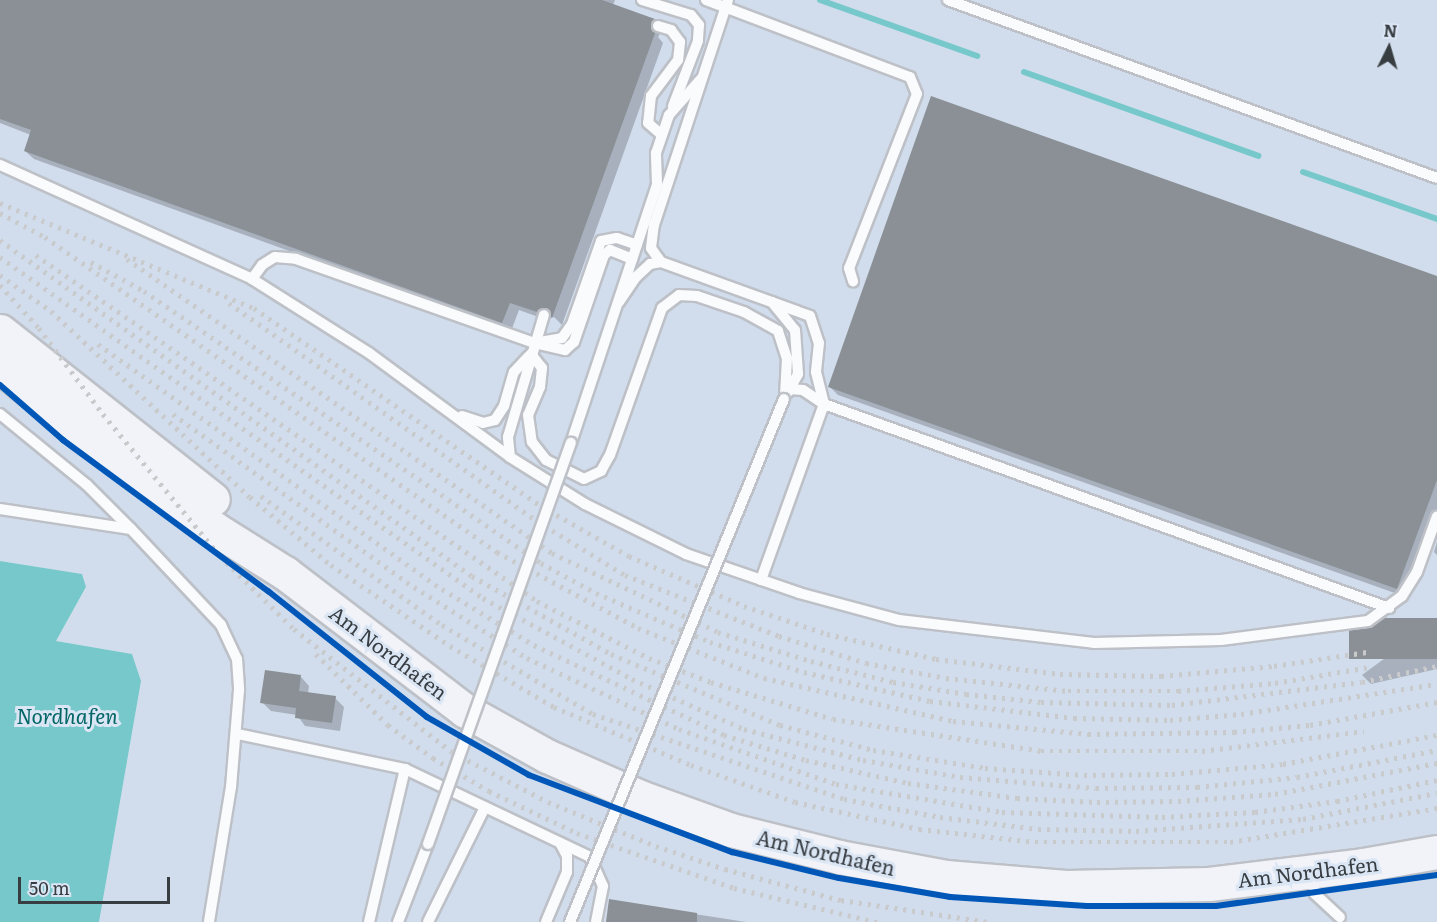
<!DOCTYPE html>
<html>
<head>
<meta charset="utf-8">
<style>
  body { margin:0 }
  #map { position:relative; width:1437px; height:922px; overflow:hidden; background:#e1e7ef; font-family:Literata,serif }
  div>[style] { position:absolute }
  [style*='--x'] { left:calc(var(--x)*1px); top:calc(var(--y)*1px); width:calc(var(--w)*1px); rotate:calc(var(--a)*1deg) }
  .built>* { inset:0; background:#d1ddec }
  .water>* { inset:0; background:#77c8ca }
  .shadow>* { inset:0; background:#0003 }
  .stream>* { height:6px; margin:-3px; padding:0 3px; transform-origin:3px; border-radius:3px; background:#77c8ca }
  .building>* { inset:0; background:#8a9095; transform-origin:0 0 }
  .roads { filter:drop-shadow(2px 0 #bdc1c7) drop-shadow(-2px 0 #bdc1c7) drop-shadow(0 2px #bdc1c7) drop-shadow(0 -2px #bdc1c7) }
  .service>* { height:10px; margin:-5px; padding:0 5px; transform-origin:5px; border-radius:5px; background:#fafbfd }
  .primary>* { height:33px; margin:-16.5px; padding:0 16.5px; transform-origin:16.5px; border-radius:16.5px; background:#f2f3f8 }
  .rail>* { height:4.5px; margin-top:-2.25px; transform-origin:0; background:repeating-linear-gradient(90deg,#c8cacc 0 3px,transparent 0 9px) }
  .bridges { filter:drop-shadow(2px 0 #bdc1c7) drop-shadow(-2px 0 #bdc1c7) drop-shadow(0 2px #bdc1c7) drop-shadow(0 -2px #bdc1c7) }
  .service-bridge>* { height:10px; margin:-5px; padding:0 5px; transform-origin:5px; border-radius:5px; background:#fafbfd }
  .cycleway>* { height:6px; margin:-3px; padding:0 3px; transform-origin:3px; border-radius:3px; background:#0057b8 }
  span { translate:-50% -50%; white-space:nowrap; text-align:center; line-height:1.15; -webkit-text-stroke:6px #dbe6f5; paint-order:stroke }
  .street-label { font-size:20px; color:#383d42 }
  .water-label { font-size:21px; color:#006565; font-style:italic }
  .north { position:absolute; left:1359px; top:18px; width:60px; height:60px; -webkit-text-stroke:4px #dbe6f5; paint-order:stroke; rotate:5deg; font-size:16px; font-weight:700; line-height:24px; text-align:center; color:#383d42 }
  .north::after { content:''; display:block; margin:auto; width:21px; height:27px; background:#383d42; clip-path:polygon(50% 0,100% 100%,50% 72%,0 100%) }
  .scale { position:absolute; left:18px; top:877px; width:152px; height:27px; box-sizing:border-box; border:3px solid #383d42; border-top:0; padding-left:8px; font-size:18px; line-height:21px; white-space:nowrap; color:#383d42; -webkit-text-stroke:4px #dbe6f5; paint-order:stroke }
</style>
</head>
<body>
<div id="map">
  <div class="built">
    <i style="clip-path:polygon(0 0,1437px 0,1437px 922px,99px 922px,141px 681px,132px 654px,56px 641px,86px 588px,82px 574px,0 561px)"></i>
  </div>
  <div class="water">
    <i style="clip-path:polygon(0 561px,82px 574px,86px 587px,56px 641px,132px 654px,141px 681px,99px 922px,0 922px)"></i>
  </div>
  <div class="shadow">
    <i style="clip-path:polygon(0 0,615px 0,613px 5px,654px 20px,663px 29px,658px 37px,663px 43px,562px 325px,554px 317px,547px 320px,519px 310px,511px 331px,34px 159px,25px 151px,31px 135px,0 123px)"></i>
    <i style="clip-path:polygon(1437px 277px,1437px 529px,1406px 597px,838px 395px,829px 386px)"></i>
    <i style="clip-path:polygon(1437px 542px,1437px 555px,1434px 552px)"></i>
    <i style="clip-path:polygon(1437px 620px,1437px 669px,1371px 684px,1362px 675px)"></i>
    <i style="clip-path:polygon(301px 677px,309px 686px,308px 694px,335px 698px,344px 707px,340px 731px,305px 726px,297px 715px,271px 711px,262px 702px)"></i>
    <i style="clip-path:polygon(611px 901px,746px 922px,607px 922px)"></i>
  </div>
  <div class="stream">
    <i style="--x:820;--y:0;--w:167;--a:19.6"></i>
    <i style="--x:1024;--y:72;--w:249;--a:19.7"></i>
    <i style="--x:1303;--y:172;--w:142;--a:19.3"></i>
  </div>
  <div class="building">
    <i style="clip-path:polygon(0 0,602px 0,655px 19px,651px 27px,655px 33px,552px 318px,547px 308px,537px 312px,510px 303px,502px 323px,24px 151px,31px 130px,0 119px)"></i>
    <i style="clip-path:polygon(931px 96px,1437px 276px,1437px 480px,1397px 589px,828px 387px)"></i>
    <i style="left:1437px;top:618px;width:41px;height:88px;rotate:90deg"></i>
    <i style="clip-path:polygon(265px 670px,301px 675px,299px 691px,336px 696px,332px 723px,295px 718px,296px 708px,260px 703px)"></i>
    <i style="clip-path:polygon(609px 899px,697px 913px,697px 922px,606px 922px)"></i>
  </div>
  <div class="roads">
    <div class="service">
      <i style="--x:642;--y:0;--w:51;--a:17"></i>
      <i style="--x:691;--y:15;--w:13;--a:51"></i>
      <i style="--x:699;--y:25;--w:16;--a:94"></i>
      <i style="--x:698;--y:41;--w:70;--a:111"></i>
      <i style="--x:706;--y:0;--w:218;--a:20.7"></i>
      <i style="--x:910;--y:77;--w:18;--a:68"></i>
      <i style="--x:917;--y:94;--w:187;--a:111.3"></i>
      <i style="--x:849;--y:268;--w:14;--a:73"></i>
      <i style="--x:948;--y:0;--w:520;--a:20"></i>
      <i style="--x:658;--y:26;--w:14;--a:17"></i>
      <i style="--x:671;--y:30;--w:15;--a:53"></i>
      <i style="--x:680;--y:42;--w:18;--a:96"></i>
      <i style="--x:678;--y:60;--w:45;--a:126.9"></i>
      <i style="--x:651;--y:96;--w:27;--a:96"></i>
      <i style="--x:648;--y:123;--w:18;--a:41"></i>
      <i style="--x:0;--y:165;--w:277;--a:24.3"></i>
      <i style="--x:252;--y:279;--w:138;--a:32.3"></i>
      <i style="--x:369;--y:353;--w:175;--a:36.4"></i>
      <i style="--x:510;--y:457;--w:89;--a:32.1"></i>
      <i style="--x:585;--y:504;--w:113;--a:26.3"></i>
      <i style="--x:686;--y:554;--w:120;--a:19"></i>
      <i style="--x:799;--y:593;--w:104;--a:15.1"></i>
      <i style="--x:899;--y:620;--w:196;--a:6.7"></i>
      <i style="--x:1094;--y:643;--w:127;--a:-1.4"></i>
      <i style="--x:1221;--y:640;--w:148;--a:-7.4"></i>
      <i style="--x:1368;--y:621;--w:42;--a:-36.3"></i>
      <i style="--x:1402;--y:596;--w:28;--a:-58"></i>
      <i style="--x:1417;--y:572;--w:59;--a:-70.3"></i>
      <i style="--x:661;--y:262;--w:17;--a:-126"></i>
      <i style="--x:651;--y:248;--w:23;--a:-83"></i>
      <i style="--x:654;--y:225;--w:237;--a:-71.8"></i>
      <i style="--x:252;--y:279;--w:17;--a:-54"></i>
      <i style="--x:262;--y:265;--w:15;--a:-32"></i>
      <i style="--x:275;--y:257;--w:21;--a:5"></i>
      <i style="--x:296;--y:259;--w:252;--a:19.4"></i>
      <i style="--x:534;--y:343;--w:32;--a:13"></i>
      <i style="--x:565;--y:350;--w:12;--a:-42"></i>
      <i style="--x:574;--y:342;--w:92;--a:-71"></i>
      <i style="--x:604;--y:255;--w:8;--a:-40"></i>
      <i style="--x:610;--y:250;--w:24;--a:22"></i>
      <i style="--x:619;--y:302;--w:30;--a:-56"></i>
      <i style="--x:636;--y:277;--w:19;--a:-43"></i>
      <i style="--x:650;--y:264;--w:11;--a:-10"></i>
      <i style="--x:661;--y:262;--w:158;--a:19.9"></i>
      <i style="--x:810;--y:316;--w:28;--a:72"></i>
      <i style="--x:819;--y:343;--w:29;--a:96"></i>
      <i style="--x:816;--y:372;--w:33;--a:76"></i>
      <i style="--x:824;--y:404;--w:187;--a:109.7"></i>
      <i style="--x:772;--y:302;--w:36;--a:51"></i>
      <i style="--x:795;--y:330;--w:44;--a:86.1"></i>
      <i style="--x:798;--y:374;--w:21;--a:119"></i>
      <i style="--x:540;--y:342;--w:22;--a:-10"></i>
      <i style="--x:562;--y:338;--w:17;--a:-54"></i>
      <i style="--x:572;--y:324;--w:88;--a:-70.7"></i>
      <i style="--x:601;--y:241;--w:16;--a:-11"></i>
      <i style="--x:617;--y:238;--w:21;--a:19"></i>
      <i style="--x:531;--y:354;--w:18;--a:52"></i>
      <i style="--x:542;--y:368;--w:19;--a:96"></i>
      <i style="--x:540;--y:387;--w:30;--a:113"></i>
      <i style="--x:528;--y:415;--w:27;--a:82"></i>
      <i style="--x:532;--y:442;--w:23;--a:52"></i>
      <i style="--x:546;--y:460;--w:42;--a:26.6"></i>
      <i style="--x:584;--y:479;--w:19;--a:-25"></i>
      <i style="--x:601;--y:471;--w:18;--a:-61"></i>
      <i style="--x:610;--y:455;--w:156;--a:-70.5"></i>
      <i style="--x:662;--y:308;--w:21;--a:-37"></i>
      <i style="--x:679;--y:295;--w:18;--a:3"></i>
      <i style="--x:697;--y:296;--w:50;--a:18.8"></i>
      <i style="--x:744;--y:312;--w:39;--a:29"></i>
      <i style="--x:778;--y:331;--w:28;--a:72"></i>
      <i style="--x:787;--y:358;--w:36;--a:93"></i>
      <i style="--x:789;--y:389;--w:14;--a:4"></i>
      <i style="--x:803;--y:390;--w:25;--a:34"></i>
      <i style="--x:824;--y:404;--w:601;--a:19.85"></i>
      <i style="--x:0;--y:414;--w:112;--a:39.2"></i>
      <i style="--x:87;--y:485;--w:62;--a:45"></i>
      <i style="--x:131;--y:529;--w:132;--a:46.8"></i>
      <i style="--x:221;--y:625;--w:38;--a:65"></i>
      <i style="--x:237;--y:659;--w:31;--a:86"></i>
      <i style="--x:239;--y:690;--w:97;--a:94.7"></i>
      <i style="--x:231;--y:787;--w:137;--a:99.3"></i>
      <i style="--x:462;--y:416;--w:22;--a:18"></i>
      <i style="--x:483;--y:423;--w:12;--a:-14"></i>
      <i style="--x:495;--y:420;--w:17;--a:-57"></i>
      <i style="--x:504;--y:406;--w:35;--a:-74"></i>
      <i style="--x:514;--y:372;--w:22;--a:-47"></i>
      <i style="--x:571;--y:443;--w:273;--a:-71.6"></i>
      <i style="--x:657;--y:184;--w:31;--a:-92"></i>
      <i style="--x:656;--y:153;--w:40;--a:-71.1"></i>
      <i style="--x:669;--y:115;--w:47;--a:-48.5"></i>
      <i style="--x:510;--y:457;--w:20;--a:-96"></i>
      <i style="--x:508;--y:437;--w:127;--a:-73.6"></i>
      <i style="--x:0;--y:509;--w:132;--a:8.7"></i>
      <i style="--x:237;--y:734;--w:172;--a:11.8"></i>
      <i style="--x:405;--y:769;--w:205;--a:25.4"></i>
      <i style="--x:590;--y:857;--w:32;--a:66"></i>
      <i style="--x:603;--y:886;--w:37;--a:101"></i>
      <i style="--x:1313;--y:875;--w:19;--a:84"></i>
      <i style="--x:1315;--y:894;--w:34;--a:43"></i>
      <i style="--x:369;--y:922;--w:157;--a:-76.8"></i>
      <i style="--x:398;--y:922;--w:84;--a:-69"></i>
      <i style="--x:428;--y:922;--w:128;--a:-63.6"></i>
      <i style="--x:546;--y:922;--w:54;--a:-67.2"></i>
      <i style="--x:567;--y:872;--w:16;--a:-90"></i>
      <i style="--x:567;--y:856;--w:15;--a:-118"></i>
    </div>
    <div class="primary">
      <i style="--x:0;--y:331;--w:271;--a:38.3"></i>
      <i style="--x:0;--y:366;--w:150;--a:38.2"></i>
      <i style="--x:118;--y:459;--w:120;--a:35.8"></i>
      <i style="--x:215;--y:529;--w:83;--a:32.2"></i>
      <i style="--x:285;--y:573;--w:225;--a:37.4"></i>
      <i style="--x:464;--y:710;--w:95;--a:29"></i>
      <i style="--x:547;--y:756;--w:102;--a:23.8"></i>
      <i style="--x:640;--y:797;--w:97;--a:19.9"></i>
      <i style="--x:731;--y:830;--w:111;--a:14"></i>
      <i style="--x:839;--y:857;--w:109;--a:10.6"></i>
      <i style="--x:946;--y:877;--w:120;--a:4.8"></i>
      <i style="--x:1066;--y:887;--w:143;--a:-1.2"></i>
      <i style="--x:1209;--y:884;--w:155;--a:-7"></i>
      <i style="--x:1363;--y:865;--w:75;--a:-10"></i>
    </div>
  </div>
  <div class="rail">
    <i style="--x:0;--y:203;--w:275;--a:22.5"></i>
    <i style="--x:254;--y:308;--w:349;--a:34.6"></i>
    <i style="--x:541;--y:506;--w:101;--a:29.6"></i>
    <i style="--x:629;--y:556;--w:125;--a:23.5"></i>
    <i style="--x:744;--y:606;--w:88;--a:18.6"></i>
    <i style="--x:827;--y:634;--w:112;--a:12.9"></i>
    <i style="--x:936;--y:659;--w:125;--a:6.9"></i>
    <i style="--x:1060;--y:674;--w:101;--a:1.1"></i>
    <i style="--x:1161;--y:676;--w:113;--a:-5.1"></i>
    <i style="--x:1274;--y:666;--w:94;--a:-8.6"></i>
    <i style="--x:0;--y:213;--w:51;--a:28.1"></i>
    <i style="--x:45;--y:237;--w:551;--a:34.87"></i>
    <i style="--x:497;--y:552;--w:160;--a:28.3"></i>
    <i style="--x:638;--y:628;--w:136;--a:21.6"></i>
    <i style="--x:764;--y:678;--w:194;--a:12.8"></i>
    <i style="--x:953;--y:721;--w:136;--a:5.5"></i>
    <i style="--x:1088;--y:734;--w:146;--a:-0.8"></i>
    <i style="--x:1234;--y:732;--w:76;--a:-5.3"></i>
    <i style="--x:1310;--y:725;--w:129;--a:-10.3"></i>
    <i style="--x:0;--y:240;--w:579;--a:35.45"></i>
    <i style="--x:472;--y:576;--w:159;--a:29.3"></i>
    <i style="--x:611;--y:654;--w:183;--a:22.8"></i>
    <i style="--x:780;--y:725;--w:96;--a:15"></i>
    <i style="--x:873;--y:750;--w:113;--a:9.1"></i>
    <i style="--x:985;--y:768;--w:99;--a:4"></i>
    <i style="--x:1084;--y:775;--w:88;--a:-0.7"></i>
    <i style="--x:1172;--y:774;--w:111;--a:-5.1"></i>
    <i style="--x:1283;--y:764;--w:157;--a:-10.7"></i>
    <i style="--x:36;--y:255;--w:609;--a:34.63"></i>
    <i style="--x:537;--y:601;--w:126;--a:27"></i>
    <i style="--x:649;--y:658;--w:66;--a:21.2"></i>
    <i style="--x:711;--y:682;--w:127;--a:16.9"></i>
    <i style="--x:833;--y:719;--w:210;--a:8.7"></i>
    <i style="--x:1041;--y:751;--w:161;--a:0"></i>
    <i style="--x:1202;--y:751;--w:163;--a:-7"></i>
    <i style="--x:0;--y:257;--w:591;--a:35.22"></i>
    <i style="--x:483;--y:598;--w:170;--a:28.5"></i>
    <i style="--x:632;--y:679;--w:123;--a:24.1"></i>
    <i style="--x:744;--y:729;--w:123;--a:14.6"></i>
    <i style="--x:863;--y:760;--w:98;--a:9.9"></i>
    <i style="--x:960;--y:777;--w:136;--a:4.6"></i>
    <i style="--x:1096;--y:788;--w:101;--a:-0.6"></i>
    <i style="--x:1197;--y:787;--w:100;--a:-5.7"></i>
    <i style="--x:1297;--y:777;--w:143;--a:-10.9"></i>
    <i style="--x:127;--y:259;--w:517;--a:34.67"></i>
    <i style="--x:552;--y:553;--w:184;--a:25.4"></i>
    <i style="--x:718;--y:632;--w:97;--a:17.3"></i>
    <i style="--x:811;--y:661;--w:85;--a:14.4"></i>
    <i style="--x:893;--y:682;--w:74;--a:9.3"></i>
    <i style="--x:966;--y:694;--w:75;--a:6.1"></i>
    <i style="--x:1041;--y:702;--w:131;--a:1.3"></i>
    <i style="--x:1172;--y:705;--w:191;--a:-6.9"></i>
    <i style="--x:1362;--y:682;--w:77;--a:-12"></i>
    <i style="--x:91;--y:262;--w:60;--a:28.7"></i>
    <i style="--x:144;--y:291;--w:481;--a:34.4"></i>
    <i style="--x:541;--y:563;--w:63;--a:28.6"></i>
    <i style="--x:596;--y:593;--w:124;--a:23.3"></i>
    <i style="--x:710;--y:642;--w:99;--a:17.7"></i>
    <i style="--x:804;--y:672;--w:129;--a:13"></i>
    <i style="--x:930;--y:701;--w:145;--a:6.7"></i>
    <i style="--x:1074;--y:718;--w:96;--a:1.2"></i>
    <i style="--x:1170;--y:720;--w:71;--a:-4.8"></i>
    <i style="--x:1241;--y:714;--w:198;--a:-8.7"></i>
    <i style="--x:0;--y:275;--w:62;--a:35.2"></i>
    <i style="--x:51;--y:311;--w:272;--a:43.1"></i>
    <i style="--x:250;--y:497;--w:106;--a:40"></i>
    <i style="--x:331;--y:565;--w:144;--a:34.2"></i>
    <i style="--x:450;--y:646;--w:121;--a:30.4"></i>
    <i style="--x:554;--y:707;--w:149;--a:22.9"></i>
    <i style="--x:691;--y:765;--w:110;--a:19.6"></i>
    <i style="--x:795;--y:802;--w:127;--a:12.3"></i>
    <i style="--x:919;--y:829;--w:117;--a:6.4"></i>
    <i style="--x:1035;--y:842;--w:195;--a:0"></i>
    <i style="--x:1230;--y:842;--w:210;--a:-9.3"></i>
    <i style="--x:0;--y:285;--w:58;--a:47.8"></i>
    <i style="--x:39;--y:328;--w:107;--a:53.3"></i>
    <i style="--x:103;--y:414;--w:184;--a:50.5"></i>
    <i style="--x:220;--y:556;--w:104;--a:44.6"></i>
    <i style="--x:294;--y:629;--w:200;--a:37.9"></i>
    <i style="--x:452;--y:752;--w:108;--a:27.5"></i>
    <i style="--x:548;--y:802;--w:117;--a:22.2"></i>
    <i style="--x:656;--y:846;--w:73;--a:18.4"></i>
    <i style="--x:725;--y:869;--w:120;--a:15"></i>
    <i style="--x:841;--y:900;--w:149;--a:8.5"></i>
    <i style="--x:229;--y:303;--w:377;--a:35.3"></i>
    <i style="--x:537;--y:521;--w:103;--a:31.5"></i>
    <i style="--x:625;--y:575;--w:166;--a:21.6"></i>
    <i style="--x:779;--y:636;--w:91;--a:17.2"></i>
    <i style="--x:866;--y:663;--w:81;--a:10.6"></i>
    <i style="--x:946;--y:678;--w:123;--a:6.1"></i>
    <i style="--x:1068;--y:691;--w:110;--a:0"></i>
    <i style="--x:1178;--y:691;--w:97;--a:-4.7"></i>
    <i style="--x:1275;--y:683;--w:96;--a:-9.6"></i>
    <i style="--x:98;--y:344;--w:422;--a:35.5"></i>
    <i style="--x:442;--y:589;--w:108;--a:31.3"></i>
    <i style="--x:534;--y:645;--w:210;--a:25.3"></i>
    <i style="--x:724;--y:735;--w:86;--a:17"></i>
    <i style="--x:806;--y:760;--w:105;--a:12.7"></i>
    <i style="--x:908;--y:783;--w:110;--a:7.8"></i>
    <i style="--x:1017;--y:798;--w:80;--a:2.9"></i>
    <i style="--x:1097;--y:802;--w:81;--a:-0.7"></i>
    <i style="--x:1178;--y:801;--w:97;--a:-4.1"></i>
    <i style="--x:1275;--y:794;--w:165;--a:-10.8"></i>
    <i style="--x:173;--y:414;--w:297;--a:35.7"></i>
    <i style="--x:414;--y:587;--w:133;--a:32.1"></i>
    <i style="--x:527;--y:658;--w:168;--a:25"></i>
    <i style="--x:679;--y:729;--w:166;--a:19.3"></i>
    <i style="--x:836;--y:784;--w:168;--a:9.6"></i>
    <i style="--x:1002;--y:812;--w:160;--a:1.8"></i>
    <i style="--x:1162;--y:817;--w:93;--a:-3.1"></i>
    <i style="--x:1255;--y:812;--w:83;--a:-7.6"></i>
    <i style="--x:1337;--y:801;--w:102;--a:-11.9"></i>
    <i style="--x:261;--y:496;--w:222;--a:35.5"></i>
    <i style="--x:442;--y:625;--w:175;--a:30.5"></i>
    <i style="--x:593;--y:714;--w:265;--a:18.7"></i>
    <i style="--x:844;--y:799;--w:98;--a:10.6"></i>
    <i style="--x:940;--y:817;--w:99;--a:7"></i>
    <i style="--x:1038;--y:829;--w:98;--a:1.2"></i>
    <i style="--x:1136;--y:831;--w:167;--a:-4.1"></i>
    <i style="--x:1303;--y:819;--w:136;--a:-11"></i>
    <i style="--x:316;--y:654;--w:101;--a:44.6"></i>
    <i style="--x:388;--y:725;--w:56;--a:36.3"></i>
    <i style="--x:433;--y:758;--w:65;--a:30.5"></i>
    <i style="--x:489;--y:791;--w:98;--a:25.5"></i>
    <i style="--x:577;--y:833;--w:166;--a:19.3"></i>
    <i style="--x:734;--y:888;--w:147;--a:13.4"></i>
  </div>
  <div class="bridges">
    <div class="service-bridge">
      <i style="--x:428;--y:844;--w:426;--a:-70.4"></i>
      <i style="--x:570;--y:922;--w:565;--a:-67.75"></i>
    </div>
  </div>
  <div class="cycleway">
    <i style="--x:0;--y:385;--w:84;--a:41.1"></i>
    <i style="--x:63;--y:440;--w:255;--a:36.4"></i>
    <i style="--x:268;--y:591;--w:203;--a:38.4"></i>
    <i style="--x:427;--y:717;--w:117;--a:29.6"></i>
    <i style="--x:529;--y:775;--w:217;--a:20.8"></i>
    <i style="--x:732;--y:852;--w:110;--a:13.7"></i>
    <i style="--x:839;--y:878;--w:113;--a:9.7"></i>
    <i style="--x:950;--y:897;--w:137;--a:3.8"></i>
    <i style="--x:1087;--y:906;--w:129;--a:0"></i>
    <i style="--x:1216;--y:906;--w:223;--a:-8"></i>
  </div>
  <div class="street-label">
    <span style="left:389px;top:652px;rotate:37deg">Am Nordhafen</span>
    <span style="left:826px;top:852px;rotate:13deg">Am Nordhafen</span>
    <span style="left:1308px;top:871px;rotate:-7deg">Am Nordhafen</span>
  </div>
  <div class="water-label">
    <span style="left:67px;top:715px">Nordhafen</span>
  </div>
  <div class="north">N</div>
  <div class="scale">50 m</div>
</div>
</body>
</html>
